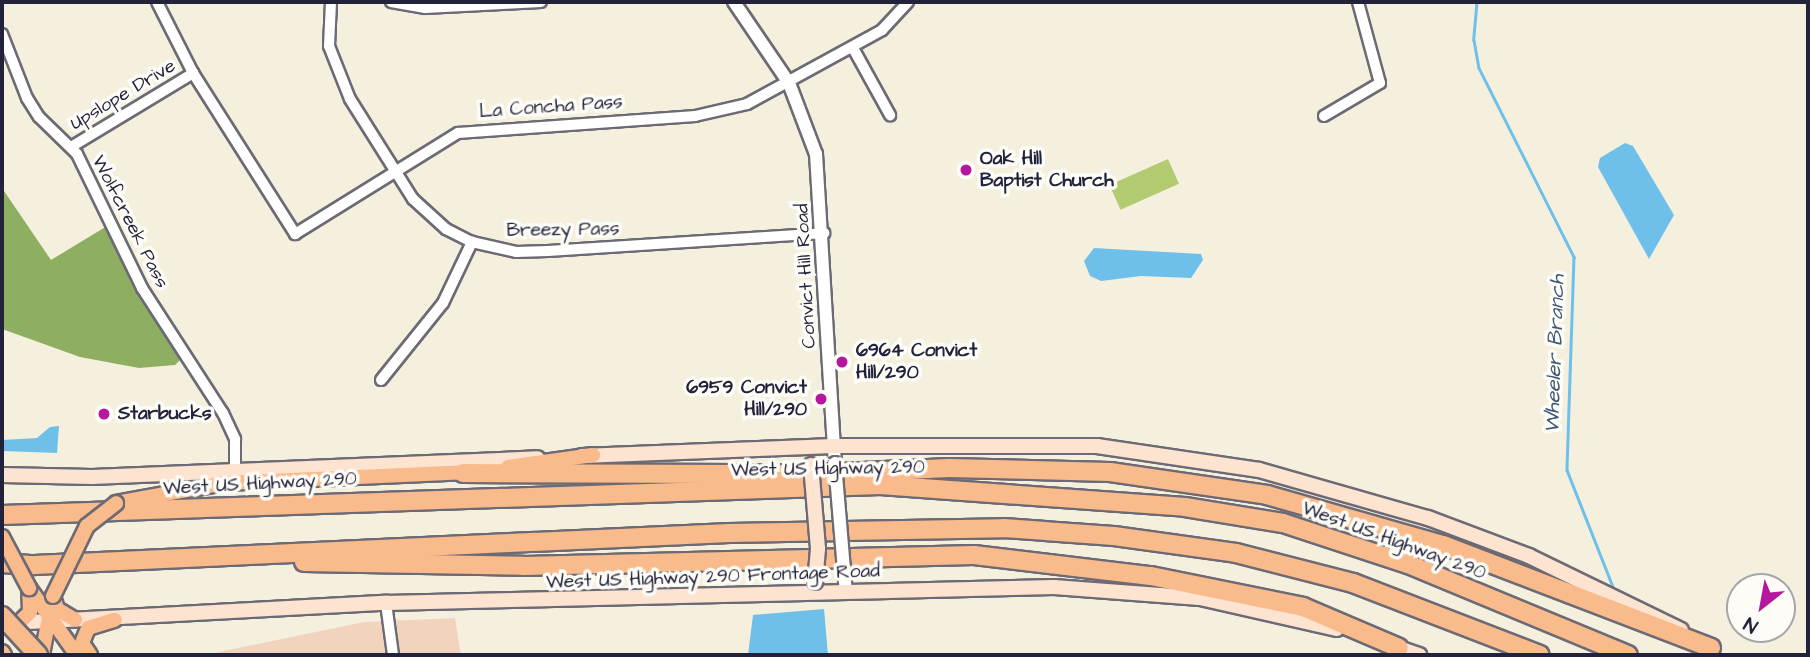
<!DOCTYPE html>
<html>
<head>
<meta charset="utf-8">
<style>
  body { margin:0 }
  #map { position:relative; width:1810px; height:657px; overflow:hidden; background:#f5f0de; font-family:"Architects Daughter",sans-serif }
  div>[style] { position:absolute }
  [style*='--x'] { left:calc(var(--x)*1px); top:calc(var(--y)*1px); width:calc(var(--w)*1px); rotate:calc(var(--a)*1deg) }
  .built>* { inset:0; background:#f2d4be }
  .green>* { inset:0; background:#b3cb70; transform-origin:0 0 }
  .forest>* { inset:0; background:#8eaf62 }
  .water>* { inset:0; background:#6ec0ea }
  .stream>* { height:2.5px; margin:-1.25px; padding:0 1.25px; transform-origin:1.25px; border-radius:1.25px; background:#6ec0ea }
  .roads { filter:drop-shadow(2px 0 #6c6a74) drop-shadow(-2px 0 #6c6a74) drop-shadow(0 2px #6c6a74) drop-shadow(0 -2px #6c6a74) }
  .minor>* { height:10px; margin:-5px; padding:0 5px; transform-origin:5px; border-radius:5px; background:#fff }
  .tertiary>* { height:12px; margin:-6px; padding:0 6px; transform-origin:6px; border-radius:6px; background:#fff }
  .secondary>* { height:14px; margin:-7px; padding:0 7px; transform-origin:7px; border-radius:7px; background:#fde4d1 }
  .primary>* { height:14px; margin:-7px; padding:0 7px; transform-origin:7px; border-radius:7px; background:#fabb8c }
  .motorway>* { height:18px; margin:-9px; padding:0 9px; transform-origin:9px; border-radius:9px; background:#fabb8c }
  .bridges { filter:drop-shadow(2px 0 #6c6a74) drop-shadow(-2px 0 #6c6a74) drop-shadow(0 2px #6c6a74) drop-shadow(0 -2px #6c6a74) }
  .tertiary-bridge>* { height:12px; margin:-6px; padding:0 6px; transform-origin:6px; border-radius:6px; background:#fff }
  .secondary-bridge>* { height:14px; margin:-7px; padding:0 7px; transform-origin:7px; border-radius:7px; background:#fde4d1 }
  .primary-bridge>* { height:14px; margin:-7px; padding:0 7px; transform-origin:7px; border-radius:7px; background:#fabb8c }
  .motorway-bridge>* { height:18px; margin:-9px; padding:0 9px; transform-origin:9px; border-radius:9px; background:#fabb8c }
  .dots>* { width:19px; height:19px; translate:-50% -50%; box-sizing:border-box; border:4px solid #fdfcf7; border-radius:50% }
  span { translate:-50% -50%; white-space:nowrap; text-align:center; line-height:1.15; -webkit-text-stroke:7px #fdfcf7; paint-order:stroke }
  .street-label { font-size:19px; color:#22223b }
  .poi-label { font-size:19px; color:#22223b; font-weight:700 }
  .left { translate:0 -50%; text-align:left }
  .right { translate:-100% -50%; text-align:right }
  .water-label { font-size:21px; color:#3d5978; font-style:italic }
  .frame { position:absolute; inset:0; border:4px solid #22223b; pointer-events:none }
  .north { position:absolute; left:1726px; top:573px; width:70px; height:70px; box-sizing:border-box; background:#fdfcf7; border:2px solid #a5a5ac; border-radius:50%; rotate:211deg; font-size:19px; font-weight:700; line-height:28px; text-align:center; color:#22223b }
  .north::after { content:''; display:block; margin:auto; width:24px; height:32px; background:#b5179e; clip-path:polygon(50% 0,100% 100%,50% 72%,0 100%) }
</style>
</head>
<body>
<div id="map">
  <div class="built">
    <i style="clip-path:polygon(455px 618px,461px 655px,204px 655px,364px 622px)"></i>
  </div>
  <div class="green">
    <i style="left:1168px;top:159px;width:27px;height:64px;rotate:66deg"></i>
  </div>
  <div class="forest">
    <i style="clip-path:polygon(2px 188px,51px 260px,107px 226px,139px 295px,180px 360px,175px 365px,139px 368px,80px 357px,2px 329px)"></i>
  </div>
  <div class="water">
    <i style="clip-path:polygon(1625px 143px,1633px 146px,1674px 215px,1649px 259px,1598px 167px,1600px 158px)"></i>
    <i style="clip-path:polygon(1094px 248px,1201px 254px,1203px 260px,1191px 278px,1141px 276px,1101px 281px,1090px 276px,1084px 261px)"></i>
    <i style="clip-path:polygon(59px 426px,57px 453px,2px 451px,2px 440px,37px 438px,50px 427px)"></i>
    <i style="clip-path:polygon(824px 609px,828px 655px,748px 655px,753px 615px)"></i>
  </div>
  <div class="stream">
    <i style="--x:1477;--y:2;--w:38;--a:95"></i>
    <i style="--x:1474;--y:40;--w:28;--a:80"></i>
    <i style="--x:1479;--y:68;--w:212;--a:63.3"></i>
    <i style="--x:1574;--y:257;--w:213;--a:91.9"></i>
    <i style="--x:1567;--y:470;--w:131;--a:68.5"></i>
  </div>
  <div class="roads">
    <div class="minor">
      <i style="--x:157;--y:2;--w:80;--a:63.1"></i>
      <i style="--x:193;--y:73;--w:191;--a:57.6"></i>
      <i style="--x:295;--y:234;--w:192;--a:-31.8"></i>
      <i style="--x:458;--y:133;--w:238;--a:-4.1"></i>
      <i style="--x:695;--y:116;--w:53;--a:-13"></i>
      <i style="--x:747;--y:104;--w:154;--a:-28.7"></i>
      <i style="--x:882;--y:30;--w:38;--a:-47"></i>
      <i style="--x:331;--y:2;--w:44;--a:92.6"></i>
      <i style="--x:329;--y:46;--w:57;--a:68.4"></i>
      <i style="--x:350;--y:99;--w:118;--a:57.8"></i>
      <i style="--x:413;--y:199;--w:45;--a:42.3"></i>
      <i style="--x:446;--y:229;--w:29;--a:27"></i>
      <i style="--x:472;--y:242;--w:45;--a:12.8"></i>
      <i style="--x:516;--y:252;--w:32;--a:-2"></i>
      <i style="--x:548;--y:251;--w:277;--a:-3.7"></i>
      <i style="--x:391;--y:2;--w:35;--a:10"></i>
      <i style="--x:425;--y:8;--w:116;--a:-3"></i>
      <i style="--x:2;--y:34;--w:69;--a:68.7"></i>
      <i style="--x:27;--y:98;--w:22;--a:58"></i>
      <i style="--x:39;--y:117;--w:53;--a:44.2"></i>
      <i style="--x:77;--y:154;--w:149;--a:64.1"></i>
      <i style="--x:142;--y:288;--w:149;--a:57.1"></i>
      <i style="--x:223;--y:413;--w:29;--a:65"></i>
      <i style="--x:235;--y:439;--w:30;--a:90"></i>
      <i style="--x:853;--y:48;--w:77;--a:61.1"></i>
      <i style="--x:1324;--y:116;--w:65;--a:-30.5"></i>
      <i style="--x:1380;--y:83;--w:84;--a:-105.2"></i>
      <i style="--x:71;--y:147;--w:143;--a:-31.2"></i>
      <i style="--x:381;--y:380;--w:99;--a:-51.2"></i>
      <i style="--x:443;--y:303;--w:68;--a:-64.6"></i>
      <i style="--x:386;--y:603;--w:52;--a:82.3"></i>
    </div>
    <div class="tertiary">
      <i style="--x:734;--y:2;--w:98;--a:55.8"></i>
      <i style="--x:789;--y:83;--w:76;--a:69.2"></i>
      <i style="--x:816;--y:154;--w:310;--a:86.5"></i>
      <i style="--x:844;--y:570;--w:23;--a:85"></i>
    </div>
    <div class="secondary">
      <i style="--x:582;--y:456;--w:251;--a:-2.3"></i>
      <i style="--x:833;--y:446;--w:264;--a:0"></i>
      <i style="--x:1097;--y:446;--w:164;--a:8.4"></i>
      <i style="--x:1259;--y:470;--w:176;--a:15.9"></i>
      <i style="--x:1428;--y:518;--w:108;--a:20.6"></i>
      <i style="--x:1529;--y:556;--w:169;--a:26"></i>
      <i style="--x:2;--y:475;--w:90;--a:1.3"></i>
      <i style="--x:92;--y:477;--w:446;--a:-2.4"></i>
      <i style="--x:12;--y:623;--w:375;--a:-3.1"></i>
      <i style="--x:386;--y:603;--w:668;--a:-1.37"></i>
      <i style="--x:1054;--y:587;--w:146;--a:4.3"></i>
      <i style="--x:1200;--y:598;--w:140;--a:12.8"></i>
      <i style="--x:1390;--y:645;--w:31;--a:19"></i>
    </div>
    <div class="primary">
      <i style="--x:508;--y:467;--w:86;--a:-8"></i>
      <i style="--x:116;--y:503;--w:111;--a:-10.4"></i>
      <i style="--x:225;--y:483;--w:245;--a:-2.6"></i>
      <i style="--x:29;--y:588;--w:82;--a:54.4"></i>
      <i style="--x:53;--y:596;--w:14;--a:73"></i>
      <i style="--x:57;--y:609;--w:21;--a:31"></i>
      <i style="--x:20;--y:622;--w:14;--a:-45"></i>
      <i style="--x:30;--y:612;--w:23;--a:-92"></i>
      <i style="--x:2;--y:652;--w:4;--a:56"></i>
      <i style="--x:42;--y:655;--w:60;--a:-79.4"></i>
      <i style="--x:90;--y:655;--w:14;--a:-124"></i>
      <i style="--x:82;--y:643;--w:16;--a:-68"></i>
      <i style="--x:88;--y:628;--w:28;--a:-17"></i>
    </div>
    <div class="motorway">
      <i style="--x:463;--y:473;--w:355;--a:0.2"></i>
      <i style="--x:818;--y:474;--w:131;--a:-2.6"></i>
      <i style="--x:949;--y:468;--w:161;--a:1.4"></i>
      <i style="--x:1110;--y:472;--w:159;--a:8.3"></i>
      <i style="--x:1267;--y:495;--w:183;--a:15.9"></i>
      <i style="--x:1443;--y:545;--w:287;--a:21"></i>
      <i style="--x:2;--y:515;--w:879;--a:-1.96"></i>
      <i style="--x:880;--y:485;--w:306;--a:4.1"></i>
      <i style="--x:1185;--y:507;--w:99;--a:9.3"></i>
      <i style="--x:1283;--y:523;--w:132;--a:18.2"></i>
      <i style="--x:1408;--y:564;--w:238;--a:22.5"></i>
      <i style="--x:304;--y:562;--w:219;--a:1"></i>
      <i style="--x:523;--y:566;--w:451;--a:-1.4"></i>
      <i style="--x:974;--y:555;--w:178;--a:6.8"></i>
      <i style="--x:1151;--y:576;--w:155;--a:11.5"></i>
      <i style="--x:1303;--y:607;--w:104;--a:23.1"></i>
      <i style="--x:2;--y:563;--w:32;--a:4"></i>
      <i style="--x:34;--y:565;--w:696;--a:-2.64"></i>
      <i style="--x:729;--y:533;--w:275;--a:-1"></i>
      <i style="--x:1004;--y:528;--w:110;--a:4.2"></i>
      <i style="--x:1114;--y:536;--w:123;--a:7.9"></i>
      <i style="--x:1236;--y:553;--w:121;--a:14.4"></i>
      <i style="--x:1353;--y:583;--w:200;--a:21.1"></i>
    </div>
  </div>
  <div class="bridges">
    <div class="tertiary-bridge">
      <i style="--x:835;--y:463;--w:107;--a:85.2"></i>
    </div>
    <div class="secondary-bridge">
      <i style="--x:811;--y:465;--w:84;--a:85.2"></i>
      <i style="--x:818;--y:549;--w:33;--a:95"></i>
    </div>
    <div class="primary-bridge">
      <i style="--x:2;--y:537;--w:58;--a:62.1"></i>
      <i style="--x:53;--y:596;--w:78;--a:-64.1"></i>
      <i style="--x:87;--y:526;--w:37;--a:-38"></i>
    </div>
    <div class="motorway-bridge">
      <i style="--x:2;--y:616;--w:53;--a:47.3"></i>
    </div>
  </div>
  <div class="dots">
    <i style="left:966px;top:170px;background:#b5179e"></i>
    <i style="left:842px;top:362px;background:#b5179e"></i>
    <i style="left:821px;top:399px;background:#b5179e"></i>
    <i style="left:104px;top:414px;background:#b5179e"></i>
  </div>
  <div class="street-label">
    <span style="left:123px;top:95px;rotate:-31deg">Upslope Drive</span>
    <span style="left:551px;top:107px;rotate:-4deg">La Concha Pass</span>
    <span style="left:130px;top:222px;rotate:63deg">Wolfcreek Pass</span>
    <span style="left:563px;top:230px;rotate:-1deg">Breezy Pass</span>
    <span style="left:806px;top:276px;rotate:-93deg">Convict Hill Road</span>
    <span style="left:828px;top:469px;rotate:-1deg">West US Highway 290</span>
    <span style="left:260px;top:484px;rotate:-3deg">West US Highway 290</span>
    <span style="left:1394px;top:541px;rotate:20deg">West US Highway 290</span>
    <span style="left:713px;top:577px;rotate:-2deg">West US Highway 290 Frontage Road</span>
  </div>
  <div class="poi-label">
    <span class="left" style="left:980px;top:170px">Oak Hill<br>Baptist Church</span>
    <span class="left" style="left:856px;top:362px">6964 Convict<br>Hill/290</span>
    <span class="right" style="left:807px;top:399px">6959 Convict<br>Hill/290</span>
    <span class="left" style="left:118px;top:414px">Starbucks</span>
  </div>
  <div class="water-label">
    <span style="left:1555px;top:354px;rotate:-88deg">Wheeler Branch</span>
  </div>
  <div class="frame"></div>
  <div class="north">N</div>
</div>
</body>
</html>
